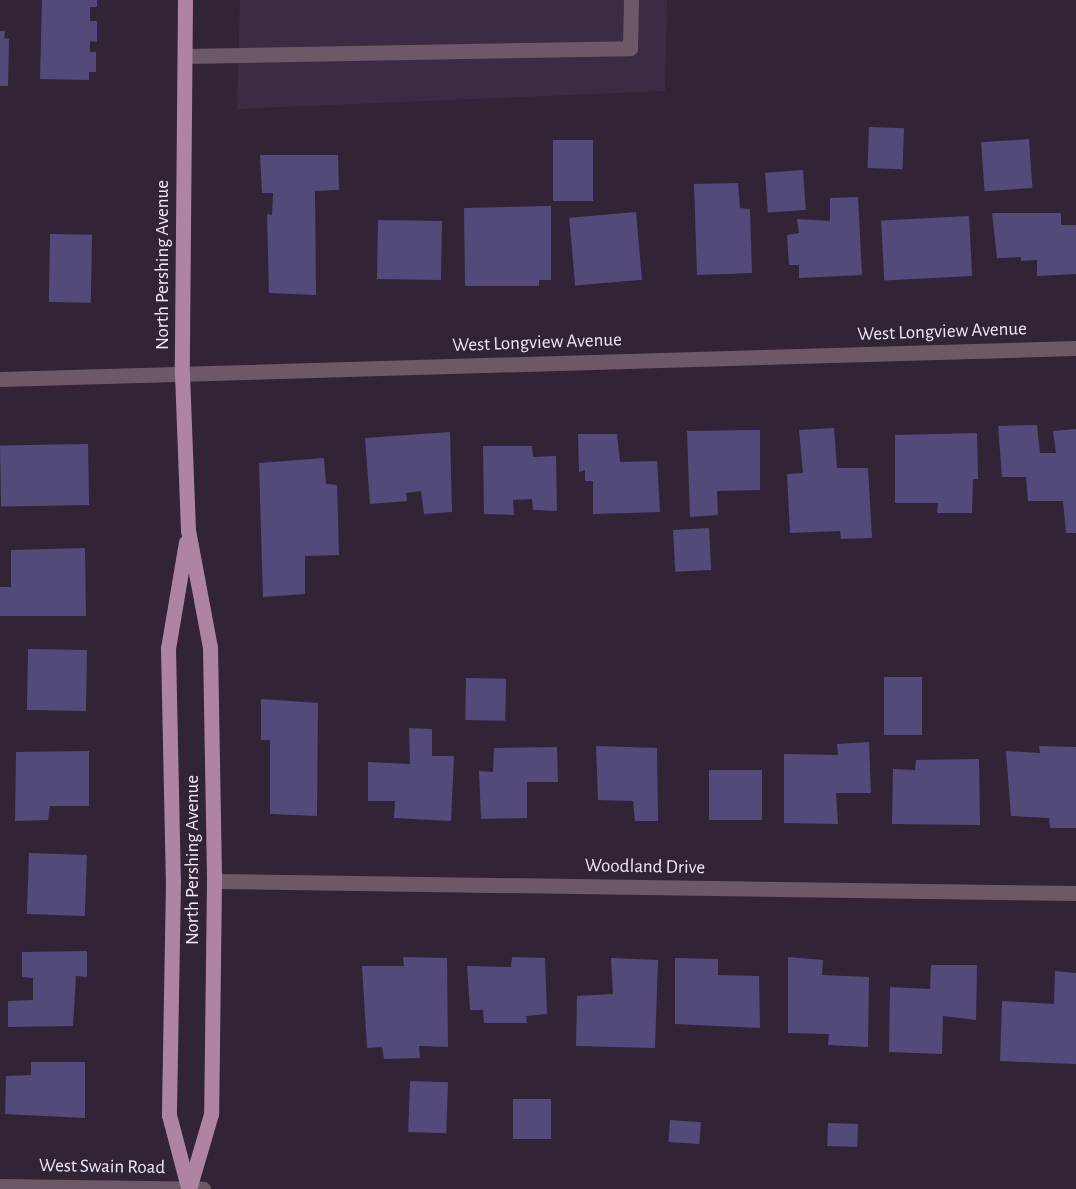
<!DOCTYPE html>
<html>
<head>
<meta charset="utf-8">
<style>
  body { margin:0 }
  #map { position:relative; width:1076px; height:1189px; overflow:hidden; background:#312437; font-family:"Alegreya Sans",sans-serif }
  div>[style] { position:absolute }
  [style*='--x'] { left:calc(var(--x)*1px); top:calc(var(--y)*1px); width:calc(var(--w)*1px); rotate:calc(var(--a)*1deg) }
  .built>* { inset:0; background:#3c2b44 }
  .building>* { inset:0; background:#534a7a; transform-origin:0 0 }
  .minor>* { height:15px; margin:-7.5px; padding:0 7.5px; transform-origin:7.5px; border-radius:7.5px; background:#6d5867 }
  .major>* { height:15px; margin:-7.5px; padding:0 7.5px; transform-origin:7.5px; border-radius:7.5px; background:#af84a3 }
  span { translate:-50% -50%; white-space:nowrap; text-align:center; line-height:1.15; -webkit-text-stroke:4.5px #312437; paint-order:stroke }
  .street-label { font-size:19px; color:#f0e8f5 }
</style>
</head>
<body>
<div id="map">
  <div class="built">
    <i style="clip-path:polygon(240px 0,667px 0,665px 91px,237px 109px)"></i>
  </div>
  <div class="building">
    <i style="clip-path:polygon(42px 0,97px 0,97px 7px,90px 7px,90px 21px,97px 21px,97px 42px,90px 41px,90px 52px,96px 52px,96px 72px,89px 72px,89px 80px,40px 79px)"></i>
    <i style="clip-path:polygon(0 31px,5px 31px,4px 38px,9px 39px,8px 86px,0 86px)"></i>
    <i style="left:869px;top:127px;width:35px;height:41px;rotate:2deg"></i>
    <i style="left:1029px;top:139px;width:49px;height:48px;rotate:86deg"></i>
    <i style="left:553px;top:140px;width:40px;height:61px"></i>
    <i style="clip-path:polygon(260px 155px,338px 155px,339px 190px,315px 191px,316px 295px,269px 293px,267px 214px,272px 215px,273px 193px,262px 193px)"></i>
    <i style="left:803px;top:170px;width:40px;height:38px;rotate:86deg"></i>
    <i style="clip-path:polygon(738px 183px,740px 208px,750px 209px,752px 273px,697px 275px,694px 184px)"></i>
    <i style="clip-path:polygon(858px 197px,862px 275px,799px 278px,799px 265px,789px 265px,787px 235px,799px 233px,797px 219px,830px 221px,830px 198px)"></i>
    <i style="clip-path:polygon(551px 206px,551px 280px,539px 280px,539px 286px,465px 286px,464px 208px)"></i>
    <i style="left:636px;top:212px;width:68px;height:67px;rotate:85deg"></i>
    <i style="clip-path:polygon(992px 213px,1061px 213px,1061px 225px,1076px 225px,1076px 274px,1037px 276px,1037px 260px,1021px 261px,1021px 257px,997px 258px)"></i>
    <i style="left:969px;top:216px;width:60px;height:88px;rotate:87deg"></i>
    <i style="left:378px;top:220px;width:64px;height:59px;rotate:1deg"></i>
    <i style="left:50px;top:234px;width:42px;height:68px;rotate:1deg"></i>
    <i style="clip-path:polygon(1037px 425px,1040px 453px,1056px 453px,1053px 431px,1076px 429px,1076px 533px,1066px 533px,1063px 501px,1028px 501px,1026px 477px,1002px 477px,998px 426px)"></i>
    <i style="clip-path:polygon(834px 428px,837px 468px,868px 468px,872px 538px,841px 539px,840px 531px,790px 533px,787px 474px,803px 473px,799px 430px)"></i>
    <i style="clip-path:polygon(760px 430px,760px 490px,717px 491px,718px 515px,690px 517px,687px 431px)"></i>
    <i style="clip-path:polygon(450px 432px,452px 512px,424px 514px,421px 491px,406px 493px,407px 501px,370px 504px,365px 438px)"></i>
    <i style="clip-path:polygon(977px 433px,978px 479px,973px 479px,972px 513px,937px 513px,938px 503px,895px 503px,895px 435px)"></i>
    <i style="clip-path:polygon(578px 434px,617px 434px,620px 462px,657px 461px,660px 512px,593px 514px,593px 481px,585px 481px,585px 470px,579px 472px)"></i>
    <i style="left:88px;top:444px;width:61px;height:88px;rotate:89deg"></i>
    <i style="clip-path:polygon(483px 446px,532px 446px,533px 457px,556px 456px,557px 511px,533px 510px,532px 499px,513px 500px,514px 515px,484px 514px)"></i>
    <i style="clip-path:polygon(324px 458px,326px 484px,337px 485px,339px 555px,305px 556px,305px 594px,263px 597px,259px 463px)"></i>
    <i style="left:709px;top:528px;width:42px;height:36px;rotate:87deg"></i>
    <i style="clip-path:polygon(85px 548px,86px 616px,0 616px,0 587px,11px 587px,11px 550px)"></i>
    <i style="left:87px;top:650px;width:61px;height:59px;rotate:91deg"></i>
    <i style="left:884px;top:677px;width:38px;height:58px"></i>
    <i style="left:466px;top:678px;width:40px;height:42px;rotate:1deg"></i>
    <i style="clip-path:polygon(261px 699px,318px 703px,317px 816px,270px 814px,270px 740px,261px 740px)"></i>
    <i style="clip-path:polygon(409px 728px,432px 729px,432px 756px,454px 756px,451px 821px,394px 818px,395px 801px,368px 801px,368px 762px,410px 764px)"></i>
    <i style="clip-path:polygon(869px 742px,871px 793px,836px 793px,838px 824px,784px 823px,784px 754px,838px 755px,837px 744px)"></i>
    <i style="clip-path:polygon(596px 746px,657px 748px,658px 821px,635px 821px,633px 801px,598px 800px)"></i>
    <i style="clip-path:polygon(1039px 746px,1076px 747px,1076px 828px,1050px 828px,1049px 818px,1011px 816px,1006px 751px,1040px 753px)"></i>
    <i style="clip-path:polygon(557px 747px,558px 782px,527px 782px,527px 818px,481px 819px,479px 771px,493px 772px,494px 748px)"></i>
    <i style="clip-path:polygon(89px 751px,89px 806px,50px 806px,48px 820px,15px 821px,16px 752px)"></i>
    <i style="clip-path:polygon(979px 759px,980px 825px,892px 824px,893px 769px,915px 770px,916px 760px)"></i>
    <i style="left:709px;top:770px;width:53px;height:50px"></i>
    <i style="left:29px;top:853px;width:58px;height:61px;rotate:2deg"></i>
    <i style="clip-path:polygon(87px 951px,87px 977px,76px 976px,73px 1026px,8px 1027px,8px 1001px,33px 1000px,33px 978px,22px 977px,22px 952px)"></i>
    <i style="clip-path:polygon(403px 957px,447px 958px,448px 1047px,419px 1046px,420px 1058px,384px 1059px,382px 1047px,367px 1048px,362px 966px,404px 966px)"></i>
    <i style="clip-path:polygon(512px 957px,545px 958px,547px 1014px,526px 1016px,527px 1023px,484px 1023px,483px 1010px,470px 1010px,467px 966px,511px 967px)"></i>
    <i style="clip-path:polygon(788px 957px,823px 960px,822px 975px,869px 977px,868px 1047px,828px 1045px,829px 1034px,788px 1033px)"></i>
    <i style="clip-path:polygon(611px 958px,658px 960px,655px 1048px,576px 1046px,577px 996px,613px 994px)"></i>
    <i style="clip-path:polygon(675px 958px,718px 959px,718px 975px,759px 976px,760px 1028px,675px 1024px)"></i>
    <i style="clip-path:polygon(931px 965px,977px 965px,976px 1020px,943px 1016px,942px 1054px,889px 1052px,890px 987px,930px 989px)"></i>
    <i style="clip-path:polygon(1055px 971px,1076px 973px,1076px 1064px,1000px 1061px,1002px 1001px,1054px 1004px)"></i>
    <i style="clip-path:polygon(31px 1062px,85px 1062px,85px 1118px,5px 1114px,6px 1076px,31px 1075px)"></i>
    <i style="left:410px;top:1081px;width:38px;height:51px;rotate:2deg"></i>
    <i style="left:551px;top:1099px;width:40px;height:38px;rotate:90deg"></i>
    <i style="left:670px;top:1120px;width:31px;height:22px;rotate:4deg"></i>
    <i style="left:828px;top:1123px;width:30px;height:23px;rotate:2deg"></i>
  </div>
  <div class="minor">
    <i style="--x:185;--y:56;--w:445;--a:-1"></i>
    <i style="--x:630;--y:48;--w:48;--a:-88.8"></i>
    <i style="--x:0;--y:379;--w:1076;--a:-1.65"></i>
    <i style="--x:214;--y:881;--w:862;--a:0.8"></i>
    <i style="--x:0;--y:1186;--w:203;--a:0.8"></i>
  </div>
  <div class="major">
    <i style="--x:185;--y:0;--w:374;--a:90.5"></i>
    <i style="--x:182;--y:374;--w:156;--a:87.8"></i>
    <i style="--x:188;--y:530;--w:119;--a:79.4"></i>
    <i style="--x:210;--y:647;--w:234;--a:89"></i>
    <i style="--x:214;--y:881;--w:233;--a:90.7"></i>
    <i style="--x:211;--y:1114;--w:78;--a:106.3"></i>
    <i style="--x:186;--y:542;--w:108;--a:99.6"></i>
    <i style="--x:168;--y:648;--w:233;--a:88.8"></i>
    <i style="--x:173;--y:881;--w:234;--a:91"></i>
    <i style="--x:169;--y:1115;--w:74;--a:75.2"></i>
  </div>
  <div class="street-label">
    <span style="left:163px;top:265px;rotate:-90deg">North Pershing Avenue</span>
    <span style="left:942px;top:332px;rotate:-2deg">West Longview Avenue</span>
    <span style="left:537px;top:343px;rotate:-2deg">West Longview Avenue</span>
    <span style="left:193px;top:860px;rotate:-90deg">North Pershing Avenue</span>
    <span style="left:645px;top:867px;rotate:1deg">Woodland Drive</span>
    <span style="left:102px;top:1167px;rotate:1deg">West Swain Road</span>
  </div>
</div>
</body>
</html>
